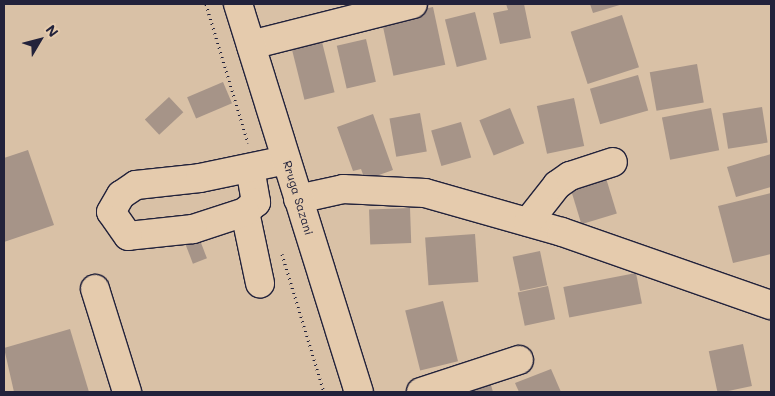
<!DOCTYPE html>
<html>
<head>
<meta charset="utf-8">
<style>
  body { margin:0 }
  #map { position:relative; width:775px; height:396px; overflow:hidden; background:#d9c1a6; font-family:Mali,sans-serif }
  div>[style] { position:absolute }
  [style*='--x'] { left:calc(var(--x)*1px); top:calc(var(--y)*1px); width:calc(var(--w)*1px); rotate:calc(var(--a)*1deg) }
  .building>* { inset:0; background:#a69488; transform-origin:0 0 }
  .path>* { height:3px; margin-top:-1.5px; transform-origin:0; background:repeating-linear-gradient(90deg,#22223b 0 1px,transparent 0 5px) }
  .roads { filter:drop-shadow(1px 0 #22223b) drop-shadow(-1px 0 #22223b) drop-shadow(0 1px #22223b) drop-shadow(0 -1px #22223b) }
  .minor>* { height:28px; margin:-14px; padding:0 14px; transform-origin:14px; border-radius:14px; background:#e5cbad }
  .major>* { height:28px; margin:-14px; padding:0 14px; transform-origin:14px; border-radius:14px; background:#e5cbad }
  span { translate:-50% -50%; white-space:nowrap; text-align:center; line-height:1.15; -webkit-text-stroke:4px #e5cbad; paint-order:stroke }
  .street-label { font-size:12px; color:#22223b }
  .frame { position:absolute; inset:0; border:5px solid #22223b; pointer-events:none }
  .north { position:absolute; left:15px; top:15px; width:50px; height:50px; -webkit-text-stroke:4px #e5cbad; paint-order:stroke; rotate:53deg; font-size:14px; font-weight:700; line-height:20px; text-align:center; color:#22223b }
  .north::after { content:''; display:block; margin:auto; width:18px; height:22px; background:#22223b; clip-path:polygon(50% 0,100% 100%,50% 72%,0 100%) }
</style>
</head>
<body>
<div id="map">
  <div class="building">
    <i style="clip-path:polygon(506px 4px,524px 4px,531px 38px,500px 44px,493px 13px,508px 10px)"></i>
    <i style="clip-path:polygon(590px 4px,623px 4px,593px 13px)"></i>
    <i style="left:433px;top:7px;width:59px;height:53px;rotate:78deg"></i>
    <i style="left:475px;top:12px;width:49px;height:31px;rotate:76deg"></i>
    <i style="left:622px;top:15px;width:55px;height:54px;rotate:72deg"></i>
    <i style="left:321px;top:38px;width:56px;height:31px;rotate:76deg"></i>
    <i style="left:366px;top:39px;width:44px;height:30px;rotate:77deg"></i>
    <i style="left:697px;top:64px;width:39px;height:48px;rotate:80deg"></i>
    <i style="left:638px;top:75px;width:37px;height:50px;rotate:74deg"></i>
    <i style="left:223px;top:82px;width:23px;height:39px;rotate:67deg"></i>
    <i style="left:169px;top:97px;width:21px;height:33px;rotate:47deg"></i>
    <i style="left:574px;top:98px;width:49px;height:38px;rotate:78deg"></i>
    <i style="left:762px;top:107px;width:36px;height:40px;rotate:81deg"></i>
    <i style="left:510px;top:108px;width:38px;height:33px;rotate:68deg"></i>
    <i style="left:711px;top:108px;width:43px;height:50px;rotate:79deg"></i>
    <i style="left:420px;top:113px;width:39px;height:31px;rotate:80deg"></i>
    <i style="clip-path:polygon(373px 114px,393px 170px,365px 180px,361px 169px,353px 171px,337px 127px)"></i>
    <i style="left:461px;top:122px;width:37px;height:31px;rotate:74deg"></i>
    <i style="clip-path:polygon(28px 150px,54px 225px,4px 242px,4px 158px)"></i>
    <i style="clip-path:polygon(771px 154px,771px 187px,736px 197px,727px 167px)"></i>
    <i style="left:606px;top:178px;width:37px;height:37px;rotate:73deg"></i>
    <i style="clip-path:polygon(771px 193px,771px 254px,733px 263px,718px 206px)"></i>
    <i style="left:410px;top:208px;width:35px;height:41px;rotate:88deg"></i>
    <i style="left:475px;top:234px;width:48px;height:50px;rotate:86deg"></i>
    <i style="left:198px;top:235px;width:25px;height:15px;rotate:69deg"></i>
    <i style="left:540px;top:251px;width:35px;height:28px;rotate:78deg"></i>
    <i style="left:636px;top:273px;width:31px;height:74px;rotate:79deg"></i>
    <i style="left:548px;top:286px;width:34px;height:31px;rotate:78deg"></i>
    <i style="left:443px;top:301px;width:62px;height:39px;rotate:76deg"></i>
    <i style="clip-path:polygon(70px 329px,89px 392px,14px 392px,4px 348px)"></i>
    <i style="left:743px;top:344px;width:43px;height:35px;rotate:78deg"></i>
    <i style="clip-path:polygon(551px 369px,561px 392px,519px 392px,515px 383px)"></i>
    <i style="clip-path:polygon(489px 378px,493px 392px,456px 392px)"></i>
  </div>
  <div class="path">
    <i style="--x:206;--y:4;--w:145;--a:73.2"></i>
    <i style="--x:282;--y:254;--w:144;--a:73.1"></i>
  </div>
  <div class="roads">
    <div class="minor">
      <i style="--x:251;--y:45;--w:167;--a:-14.2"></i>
      <i style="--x:250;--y:168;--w:35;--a:80"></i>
      <i style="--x:256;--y:202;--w:15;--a:138"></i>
      <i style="--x:245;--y:212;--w:73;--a:78.1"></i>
      <i style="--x:298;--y:199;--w:46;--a:-12.5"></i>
      <i style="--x:343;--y:189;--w:82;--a:2.8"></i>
      <i style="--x:425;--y:193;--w:142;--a:15.9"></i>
      <i style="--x:562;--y:232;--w:221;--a:19.3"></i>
      <i style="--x:245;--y:212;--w:55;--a:161.9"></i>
      <i style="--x:193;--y:229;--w:65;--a:173.9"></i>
      <i style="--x:128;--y:236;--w:29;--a:-125"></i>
      <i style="--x:111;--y:212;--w:20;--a:-60"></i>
      <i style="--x:121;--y:195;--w:18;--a:-34"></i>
      <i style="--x:136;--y:185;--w:64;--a:-6.2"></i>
      <i style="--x:200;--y:178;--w:88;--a:-11.8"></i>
      <i style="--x:528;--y:222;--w:47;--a:-51.9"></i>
      <i style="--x:557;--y:185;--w:16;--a:-35"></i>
      <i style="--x:570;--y:176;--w:45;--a:-18"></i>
      <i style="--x:95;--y:289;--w:108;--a:72.7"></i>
      <i style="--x:421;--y:392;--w:103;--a:-18.1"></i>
    </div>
    <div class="major">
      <i style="--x:238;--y:4;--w:406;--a:72.7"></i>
    </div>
  </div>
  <div class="street-label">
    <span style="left:298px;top:198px;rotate:73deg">Rruga Sazani</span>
  </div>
  <div class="frame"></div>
  <div class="north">N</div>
</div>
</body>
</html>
